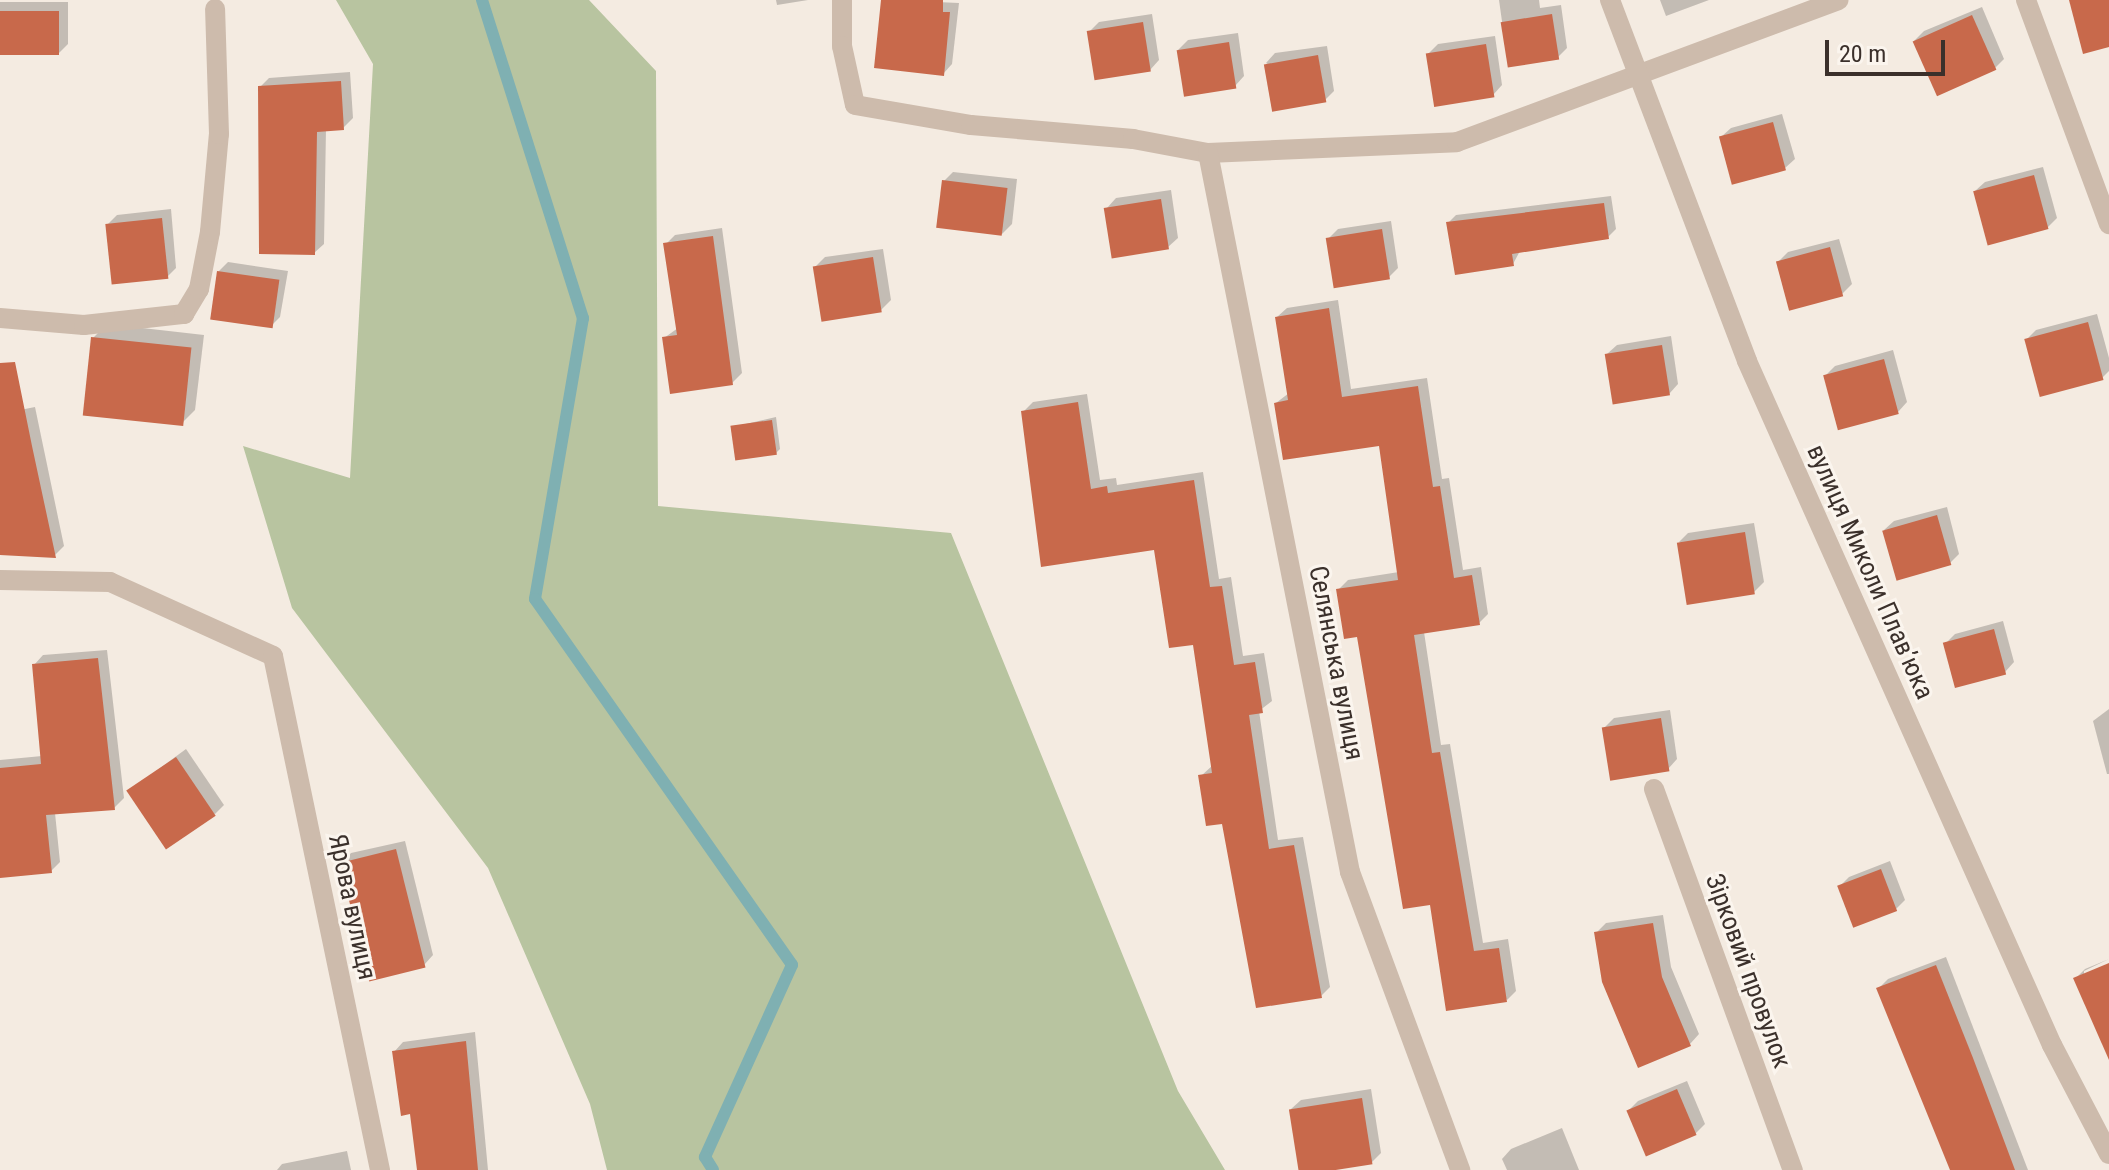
<!DOCTYPE html>
<html>
<head>
<meta charset="utf-8">
<style>
  body { margin:0 }
  #map { position:relative; width:2109px; height:1170px; overflow:hidden; background:#f4ebe1; font-family:"Roboto Condensed",sans-serif }
  div>[style] { position:absolute }
  [style*='--x'] { left:calc(var(--x)*1px); top:calc(var(--y)*1px); width:calc(var(--w)*1px); rotate:calc(var(--a)*1deg) }
  .green>* { inset:0; background:#b8c4a0 }
  .shadow>* { inset:0; background:#0003 }
  .stream>* { height:12px; margin:-6px; padding:0 6px; transform-origin:6px; border-radius:6px; background:#7fb0b2 }
  .building>* { inset:0; background:#c8694b; transform-origin:0 0 }
  .minor>* { height:20px; margin:-10px; padding:0 10px; transform-origin:10px; border-radius:10px; background:#cdbbac }
  span { translate:-50% -50%; white-space:nowrap; text-align:center; line-height:1.15; -webkit-text-stroke:6px #fbf5ee; paint-order:stroke }
  .street-label { font-size:26px; color:#3b302b }
  .scale { position:absolute; left:1825px; top:40px; width:120px; height:36px; box-sizing:border-box; border:4px solid #3b302b; border-top:0; padding-left:10px; font-size:24px; line-height:28px; white-space:nowrap; color:#3b302b; -webkit-text-stroke:6px #fbf5ee; paint-order:stroke }
</style>
</head>
<body>
<div id="map">
  <div class="green">
    <i style="clip-path:polygon(336px 0,589px 0,656px 71px,658px 506px,951px 533px,1178px 1091px,1225px 1170px,607px 1170px,590px 1104px,488px 868px,292px 608px,243px 446px,350px 478px,373px 64px)"></i>
  </div>
  <div class="shadow">
    <i style="clip-path:polygon(776px 0,808px 0,777px 5px)"></i>
    <i style="clip-path:polygon(892px 0,959px 3px,952px 64px,943px 74px)"></i>
    <i style="clip-path:polygon(1499px 0,1539px 0,1540px 8px,1561px 5px,1567px 48px,1558px 57px,1508px 64px)"></i>
    <i style="clip-path:polygon(1660px 0,1709px 0,1666px 16px)"></i>
    <i style="clip-path:polygon(0 2px,68px 2px,68px 44px,59px 53px,0 53px)"></i>
    <i style="clip-path:polygon(1982px 7px,2004px 59px,1994px 69px,1914px 41px,1924px 31px)"></i>
    <i style="clip-path:polygon(1152px 14px,1159px 60px,1150px 70px,1089px 32px,1099px 22px)"></i>
    <i style="clip-path:polygon(1238px 33px,1244px 76px,1235px 86px,1178px 50px,1188px 40px)"></i>
    <i style="clip-path:polygon(1495px 36px,1502px 85px,1493px 95px,1428px 54px,1438px 44px)"></i>
    <i style="clip-path:polygon(1327px 46px,1334px 91px,1325px 100px,1266px 63px,1275px 53px)"></i>
    <i style="clip-path:polygon(350px 72px,353px 118px,343px 128px,326px 129px,324px 244px,314px 253px,260px 87px,269px 78px)"></i>
    <i style="clip-path:polygon(1782px 114px,1795px 159px,1785px 168px,1721px 137px,1731px 128px)"></i>
    <i style="clip-path:polygon(2043px 167px,2057px 218px,2047px 228px,1975px 191px,1985px 182px)"></i>
    <i style="clip-path:polygon(953px 172px,1017px 179px,1012px 224px,1002px 234px,944px 181px)"></i>
    <i style="clip-path:polygon(1171px 190px,1178px 238px,1168px 247px,1107px 208px,1116px 198px)"></i>
    <i style="clip-path:polygon(1611px 196px,1616px 229px,1608px 237px,1520px 251px,1513px 264px,1448px 223px,1456px 215px)"></i>
    <i style="clip-path:polygon(171px 209px,176px 268px,167px 277px,107px 225px,117px 215px)"></i>
    <i style="clip-path:polygon(1391px 221px,1398px 268px,1389px 277px,1328px 239px,1338px 229px)"></i>
    <i style="clip-path:polygon(722px 228px,742px 373px,732px 383px,664px 338px,678px 328px,666px 244px,675px 235px)"></i>
    <i style="clip-path:polygon(1839px 239px,1852px 284px,1842px 294px,1778px 262px,1788px 252px)"></i>
    <i style="clip-path:polygon(883px 249px,891px 300px,881px 310px,815px 267px,825px 257px)"></i>
    <i style="clip-path:polygon(228px 262px,288px 271px,280px 317px,271px 326px,218px 272px)"></i>
    <i style="clip-path:polygon(1338px 300px,1351px 389px,1427px 378px,1442px 479px,1449px 478px,1463px 570px,1481px 567px,1488px 614px,1479px 623px,1424px 632px,1441px 745px,1450px 744px,1483px 943px,1508px 939px,1516px 991px,1507px 1000px,1432px 903px,1358px 635px,1338px 590px,1348px 580px,1399px 572px,1381px 444px,1276px 403px,1289px 393px,1277px 317px,1287px 308px)"></i>
    <i style="clip-path:polygon(2097px 314px,2109px 358px,2109px 371px,2102px 378px,2026px 340px,2036px 330px)"></i>
    <i style="clip-path:polygon(107px 324px,204px 335px,195px 410px,181px 424px,93px 338px)"></i>
    <i style="clip-path:polygon(1671px 336px,1678px 384px,1669px 394px,1607px 354px,1617px 345px)"></i>
    <i style="clip-path:polygon(1893px 350px,1907px 402px,1898px 412px,1825px 376px,1835px 366px)"></i>
    <i style="clip-path:polygon(1087px 394px,1100px 480px,1116px 478px,1117px 485px,1203px 472px,1219px 579px,1231px 577px,1243px 656px,1264px 653px,1272px 701px,1259px 711px,1278px 840px,1303px 837px,1330px 987px,1321px 996px,1201px 776px,1213px 765px,1195px 642px,1156px 547px,1043px 564px,1023px 412px,1033px 402px)"></i>
    <i style="clip-path:polygon(35px 407px,64px 546px,55px 555px,0 553px,0 414px)"></i>
    <i style="clip-path:polygon(776px 417px,780px 449px,776px 453px,733px 427px)"></i>
    <i style="clip-path:polygon(1947px 507px,1959px 554px,1950px 563px,1884px 530px,1894px 521px)"></i>
    <i style="clip-path:polygon(1754px 523px,1764px 582px,1754px 592px,1679px 542px,1688px 533px)"></i>
    <i style="clip-path:polygon(2003px 621px,2014px 662px,2005px 672px,1946px 643px,1955px 634px)"></i>
    <i style="clip-path:polygon(107px 650px,124px 798px,114px 808px,55px 813px,60px 862px,51px 871px,0 876px,0 760px,42px 756px,34px 665px,43px 655px)"></i>
    <i style="clip-path:polygon(2109px 709px,2109px 774px,2107px 774px,2093px 721px)"></i>
    <i style="clip-path:polygon(1670px 710px,1677px 759px,1668px 769px,1604px 728px,1614px 718px)"></i>
    <i style="clip-path:polygon(186px 749px,224px 805px,215px 814px,129px 791px)"></i>
    <i style="clip-path:polygon(405px 841px,433px 955px,424px 965px,342px 863px,351px 853px)"></i>
    <i style="clip-path:polygon(1890px 861px,1905px 900px,1896px 909px,1840px 886px,1849px 877px)"></i>
    <i style="clip-path:polygon(1663px 915px,1671px 967px,1699px 1034px,1690px 1044px,1596px 933px,1606px 923px)"></i>
    <i style="clip-path:polygon(1946px 957px,2028px 1170px,1951px 1170px,1878px 989px,1888px 979px)"></i>
    <i style="clip-path:polygon(2109px 959px,2084px 971px,2084px 976px,2109px 965px,2109px 1049px,2075px 979px,2085px 969px)"></i>
    <i style="clip-path:polygon(475px 1032px,488px 1170px,419px 1170px,412px 1112px,394px 1052px,403px 1042px)"></i>
    <i style="clip-path:polygon(1687px 1081px,1705px 1124px,1695px 1134px,1628px 1111px,1638px 1101px)"></i>
    <i style="clip-path:polygon(1371px 1089px,1381px 1153px,1372px 1162px,1300px 1170px,1291px 1109px,1301px 1100px)"></i>
    <i style="clip-path:polygon(1562px 1128px,1579px 1170px,1507px 1170px,1502px 1159px,1511px 1149px)"></i>
    <i style="clip-path:polygon(347px 1151px,351px 1170px,277px 1170px,282px 1164px)"></i>
  </div>
  <div class="stream">
    <i style="--x:482;--y:0;--w:334;--a:72.4"></i>
    <i style="--x:583;--y:318;--w:285;--a:99.7"></i>
    <i style="--x:535;--y:599;--w:447;--a:54.9"></i>
    <i style="--x:792;--y:965;--w:211;--a:114.4"></i>
    <i style="--x:705;--y:1157;--w:15;--a:58"></i>
  </div>
  <div class="building">
    <i style="clip-path:polygon(881px 0,943px 0,943px 12px,950px 12px,944px 76px,874px 68px)"></i>
    <i style="clip-path:polygon(2069px 0,2109px 0,2109px 47px,2083px 54px)"></i>
    <i style="left:0;top:11px;width:59px;height:44px"></i>
    <i style="left:1552px;top:14px;width:46px;height:52px;rotate:81deg"></i>
    <i style="left:1972px;top:15px;width:60px;height:65px;rotate:66deg"></i>
    <i style="left:1143px;top:22px;width:50px;height:57px;rotate:81deg"></i>
    <i style="left:1229px;top:42px;width:47px;height:53px;rotate:81deg"></i>
    <i style="left:1486px;top:44px;width:54px;height:61px;rotate:81deg"></i>
    <i style="left:1318px;top:55px;width:48px;height:55px;rotate:80deg"></i>
    <i style="clip-path:polygon(341px 81px,344px 130px,317px 132px,315px 255px,259px 254px,258px 86px)"></i>
    <i style="left:1773px;top:122px;width:50px;height:56px;rotate:75deg"></i>
    <i style="left:2034px;top:175px;width:56px;height:63px;rotate:75deg"></i>
    <i style="left:942px;top:180px;width:66px;height:48px;rotate:7deg"></i>
    <i style="left:1161px;top:199px;width:51px;height:58px;rotate:81deg"></i>
    <i style="clip-path:polygon(1604px 203px,1609px 239px,1512px 254px,1514px 266px,1455px 275px,1446px 222px)"></i>
    <i style="left:162px;top:218px;width:61px;height:57px;rotate:84deg"></i>
    <i style="left:1382px;top:229px;width:51px;height:57px;rotate:81deg"></i>
    <i style="clip-path:polygon(713px 236px,733px 385px,670px 394px,662px 337px,677px 335px,663px 243px)"></i>
    <i style="left:1830px;top:247px;width:51px;height:56px;rotate:75deg"></i>
    <i style="left:873px;top:257px;width:56px;height:61px;rotate:81deg"></i>
    <i style="left:217px;top:271px;width:63px;height:49px;rotate:8deg"></i>
    <i style="clip-path:polygon(1329px 308px,1342px 397px,1418px 386px,1433px 487px,1440px 486px,1454px 578px,1472px 575px,1480px 625px,1414px 635px,1432px 753px,1440px 752px,1474px 951px,1499px 948px,1507px 1002px,1446px 1011px,1430px 905px,1403px 909px,1357px 637px,1344px 639px,1336px 589px,1398px 580px,1379px 446px,1283px 460px,1274px 403px,1288px 400px,1275px 317px)"></i>
    <i style="left:2088px;top:322px;width:60px;height:66px;rotate:75deg"></i>
    <i style="left:91px;top:337px;width:101px;height:79px;rotate:6deg"></i>
    <i style="left:1662px;top:345px;width:51px;height:58px;rotate:81deg"></i>
    <i style="left:1884px;top:359px;width:57px;height:63px;rotate:75deg"></i>
    <i style="clip-path:polygon(15px 362px,32px 446px,56px 558px,0 555px,0 363px)"></i>
    <i style="clip-path:polygon(1078px 402px,1091px 489px,1107px 486px,1108px 493px,1194px 480px,1210px 587px,1222px 586px,1234px 665px,1255px 662px,1263px 713px,1249px 715px,1269px 849px,1294px 845px,1322px 998px,1256px 1008px,1222px 824px,1206px 826px,1198px 775px,1212px 773px,1193px 645px,1169px 648px,1154px 550px,1041px 567px,1021px 411px)"></i>
    <i style="left:772px;top:420px;width:35px;height:42px;rotate:82deg"></i>
    <i style="left:1937px;top:515px;width:52px;height:57px;rotate:74deg"></i>
    <i style="left:1745px;top:532px;width:63px;height:69px;rotate:81deg"></i>
    <i style="left:1994px;top:629px;width:47px;height:53px;rotate:75deg"></i>
    <i style="clip-path:polygon(98px 658px,115px 810px,46px 815px,52px 873px,0 878px,0 768px,41px 764px,32px 664px)"></i>
    <i style="left:1661px;top:718px;width:54px;height:60px;rotate:81deg"></i>
    <i style="left:176px;top:757px;width:71px;height:60px;rotate:56deg"></i>
    <i style="left:396px;top:849px;width:122px;height:58px;rotate:76deg"></i>
    <i style="left:1881px;top:869px;width:45px;height:47px;rotate:69deg"></i>
    <i style="clip-path:polygon(1653px 923px,1662px 977px,1691px 1046px,1638px 1068px,1602px 982px,1594px 932px)"></i>
    <i style="clip-path:polygon(2109px 963px,2109px 1060px,2073px 978px)"></i>
    <i style="clip-path:polygon(1936px 965px,1973px 1058px,2015px 1170px,1950px 1170px,1876px 988px)"></i>
    <i style="clip-path:polygon(466px 1041px,478px 1170px,417px 1170px,410px 1114px,401px 1116px,392px 1051px)"></i>
    <i style="left:1677px;top:1089px;width:50px;height:55px;rotate:67deg"></i>
    <i style="left:1362px;top:1098px;width:67px;height:74px;rotate:81deg"></i>
  </div>
  <div class="minor">
    <i style="--x:842;--y:0;--w:46;--a:90"></i>
    <i style="--x:842;--y:46;--w:60;--a:77.6"></i>
    <i style="--x:855;--y:105;--w:118;--a:9.8"></i>
    <i style="--x:971;--y:125;--w:163;--a:4.9"></i>
    <i style="--x:1133;--y:139;--w:76;--a:10.6"></i>
    <i style="--x:1208;--y:153;--w:249;--a:-2.5"></i>
    <i style="--x:1457;--y:142;--w:407;--a:-20.4"></i>
    <i style="--x:1610;--y:0;--w:386;--a:69.2"></i>
    <i style="--x:1747;--y:361;--w:749;--a:65.97"></i>
    <i style="--x:2052;--y:1045;--w:123;--a:62.4"></i>
    <i style="--x:2026;--y:0;--w:239;--a:69.7"></i>
    <i style="--x:1208;--y:153;--w:733;--a:78.83"></i>
    <i style="--x:1350;--y:872;--w:318;--a:69.7"></i>
    <i style="--x:0;--y:318;--w:84;--a:4.8"></i>
    <i style="--x:84;--y:325;--w:101;--a:-6.3"></i>
    <i style="--x:184;--y:314;--w:29;--a:-59"></i>
    <i style="--x:199;--y:289;--w:58;--a:-79.1"></i>
    <i style="--x:210;--y:232;--w:98;--a:-84.8"></i>
    <i style="--x:219;--y:134;--w:125;--a:-91.8"></i>
    <i style="--x:0;--y:580;--w:110;--a:1"></i>
    <i style="--x:110;--y:582;--w:179;--a:24.4"></i>
    <i style="--x:273;--y:656;--w:525;--a:78.24"></i>
    <i style="--x:1654;--y:789;--w:406;--a:70"></i>
  </div>
  <div class="street-label">
    <span style="left:1870px;top:572px;rotate:66deg">вулиця Миколи Плавʼюка</span>
    <span style="left:1336px;top:663px;rotate:79deg">Селянська вулиця</span>
    <span style="left:352px;top:907px;rotate:78deg">Ярова вулиця</span>
    <span style="left:1748px;top:971px;rotate:70deg">Зірковий провулок</span>
  </div>
  <div class="scale">20 m</div>
</div>
</body>
</html>
